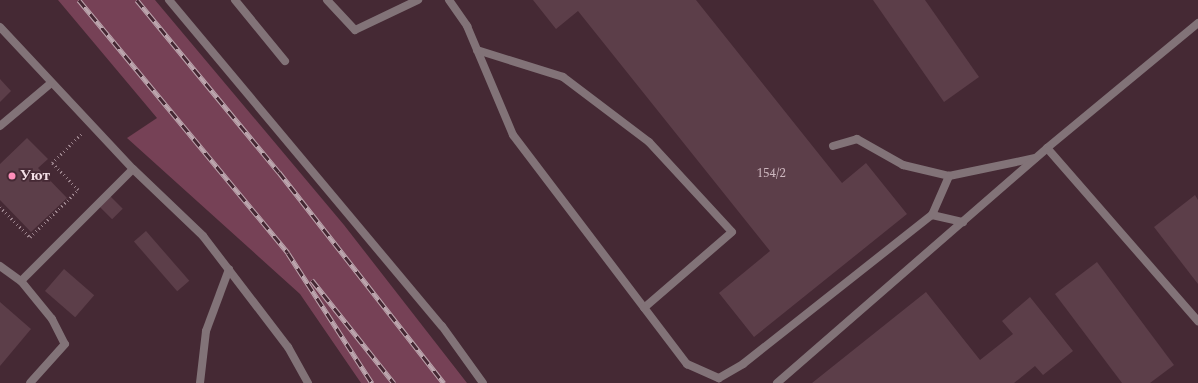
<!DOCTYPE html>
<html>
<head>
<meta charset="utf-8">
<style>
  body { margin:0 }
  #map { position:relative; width:1198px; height:383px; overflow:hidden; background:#452934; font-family:Spectral,serif }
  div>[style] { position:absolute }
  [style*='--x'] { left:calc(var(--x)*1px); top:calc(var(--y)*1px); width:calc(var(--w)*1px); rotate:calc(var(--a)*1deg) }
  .green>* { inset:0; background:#764156 }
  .building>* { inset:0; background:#5c3e49; transform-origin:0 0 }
  .path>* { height:2.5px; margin-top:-1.25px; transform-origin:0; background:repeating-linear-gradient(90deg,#9d858e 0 1px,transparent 0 4px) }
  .lane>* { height:8px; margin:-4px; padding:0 4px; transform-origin:4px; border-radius:4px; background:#827378 }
  .street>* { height:8px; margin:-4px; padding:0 4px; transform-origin:4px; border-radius:4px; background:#827378 }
  .rail>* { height:4.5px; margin-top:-2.25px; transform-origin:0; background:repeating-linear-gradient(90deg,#452934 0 9px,#bca6ae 0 18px); box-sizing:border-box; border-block:1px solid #bca6ae }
  .dots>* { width:11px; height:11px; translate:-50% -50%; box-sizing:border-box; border:2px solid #452934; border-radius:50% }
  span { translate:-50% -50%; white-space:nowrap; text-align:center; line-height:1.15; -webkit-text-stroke:3.5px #452934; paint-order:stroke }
  .number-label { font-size:13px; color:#ccb6be }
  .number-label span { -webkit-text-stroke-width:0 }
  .poi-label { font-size:15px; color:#f2dee5; font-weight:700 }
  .left { translate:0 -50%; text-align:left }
</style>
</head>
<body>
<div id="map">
  <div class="green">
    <i style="clip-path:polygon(58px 0,155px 0,344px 225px,467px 383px,361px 383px,300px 294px,127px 138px,157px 118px)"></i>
  </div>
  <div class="building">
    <i style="clip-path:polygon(533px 0,696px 0,842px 183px,866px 163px,907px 214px,754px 337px,719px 293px,770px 251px,578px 11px,556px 29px)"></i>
    <i style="clip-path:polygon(873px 0,925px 0,979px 77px,944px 102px)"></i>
    <i style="clip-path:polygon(0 79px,11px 91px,0 102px)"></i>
    <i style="clip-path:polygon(27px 138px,48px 159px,38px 168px,67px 198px,31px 232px,0 200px,0 164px)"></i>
    <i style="clip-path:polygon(1195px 195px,1198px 200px,1198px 284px,1154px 227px)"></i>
    <i style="left:110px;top:196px;width:18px;height:15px;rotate:45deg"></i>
    <i style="left:146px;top:231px;width:66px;height:16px;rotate:49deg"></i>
    <i style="clip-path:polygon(1097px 262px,1174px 365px,1150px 383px,1122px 383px,1055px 294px)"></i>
    <i style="left:64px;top:269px;width:40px;height:29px;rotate:41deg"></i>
    <i style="clip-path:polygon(926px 292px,980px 360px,1013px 334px,1002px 321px,1030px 297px,1073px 351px,1043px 375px,1035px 366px,1014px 383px,812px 383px)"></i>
    <i style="clip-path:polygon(0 302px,31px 329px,0 366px)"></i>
  </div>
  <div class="path">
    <i style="--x:0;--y:207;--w:42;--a:45"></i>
    <i style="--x:30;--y:237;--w:67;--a:-44.4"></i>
    <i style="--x:78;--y:190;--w:37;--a:-134"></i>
    <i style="--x:52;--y:163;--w:42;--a:-45"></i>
  </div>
  <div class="lane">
    <i style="--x:235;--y:0;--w:79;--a:50.7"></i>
    <i style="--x:327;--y:0;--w:41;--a:47"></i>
    <i style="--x:355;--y:30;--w:70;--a:-25.5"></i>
    <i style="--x:449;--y:0;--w:32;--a:55"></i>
    <i style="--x:467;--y:26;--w:118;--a:67.1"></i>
    <i style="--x:513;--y:135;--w:288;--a:52.8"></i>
    <i style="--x:687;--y:364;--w:35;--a:24"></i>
    <i style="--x:719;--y:378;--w:28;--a:-30"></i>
    <i style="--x:743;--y:364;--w:241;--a:-38.3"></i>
    <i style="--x:932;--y:215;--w:32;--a:13"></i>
    <i style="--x:0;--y:27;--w:195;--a:46.9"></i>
    <i style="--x:133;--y:169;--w:97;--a:43.7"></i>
    <i style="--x:203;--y:236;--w:140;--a:52.6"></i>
    <i style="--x:288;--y:347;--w:41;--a:60.9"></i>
    <i style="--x:477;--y:50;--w:90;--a:17.4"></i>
    <i style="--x:563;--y:77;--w:108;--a:37.1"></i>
    <i style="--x:649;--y:142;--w:122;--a:47.3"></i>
    <i style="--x:732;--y:232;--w:116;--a:139.2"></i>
    <i style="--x:0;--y:126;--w:67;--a:-40.1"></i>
    <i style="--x:833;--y:146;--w:25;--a:-16"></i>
    <i style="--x:857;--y:139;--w:53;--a:29.5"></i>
    <i style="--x:903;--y:165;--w:47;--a:13.4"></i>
    <i style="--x:949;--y:176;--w:88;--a:-11.8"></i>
    <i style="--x:1047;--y:148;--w:230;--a:48.9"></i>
    <i style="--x:932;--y:215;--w:43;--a:-66.4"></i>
    <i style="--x:0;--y:266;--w:26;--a:36"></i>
    <i style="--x:21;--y:281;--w:49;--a:50.8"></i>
    <i style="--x:52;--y:319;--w:28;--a:63"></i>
    <i style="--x:65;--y:344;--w:52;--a:131.9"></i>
    <i style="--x:21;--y:281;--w:158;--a:-45"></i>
    <i style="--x:200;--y:383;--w:52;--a:-83.4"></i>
    <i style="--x:206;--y:331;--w:66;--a:-69.6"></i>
    <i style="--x:777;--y:383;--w:358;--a:-41"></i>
    <i style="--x:1047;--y:148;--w:196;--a:-39.6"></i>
  </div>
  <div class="street">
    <i style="--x:169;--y:0;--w:425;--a:50.1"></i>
    <i style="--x:442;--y:326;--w:70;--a:54.3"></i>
  </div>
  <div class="rail">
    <i style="--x:79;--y:0;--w:328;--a:50.4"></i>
    <i style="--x:288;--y:253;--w:155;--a:57.1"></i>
    <i style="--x:137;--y:0;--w:223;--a:50.5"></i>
    <i style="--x:279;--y:172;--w:268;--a:52"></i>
    <i style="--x:312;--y:280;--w:132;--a:51.5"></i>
  </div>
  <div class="dots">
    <i style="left:12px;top:176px;background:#ff8eba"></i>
  </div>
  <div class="number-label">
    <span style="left:771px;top:173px">154/2</span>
  </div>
  <div class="poi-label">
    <span class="left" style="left:20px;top:176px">Уют</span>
  </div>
</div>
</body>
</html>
